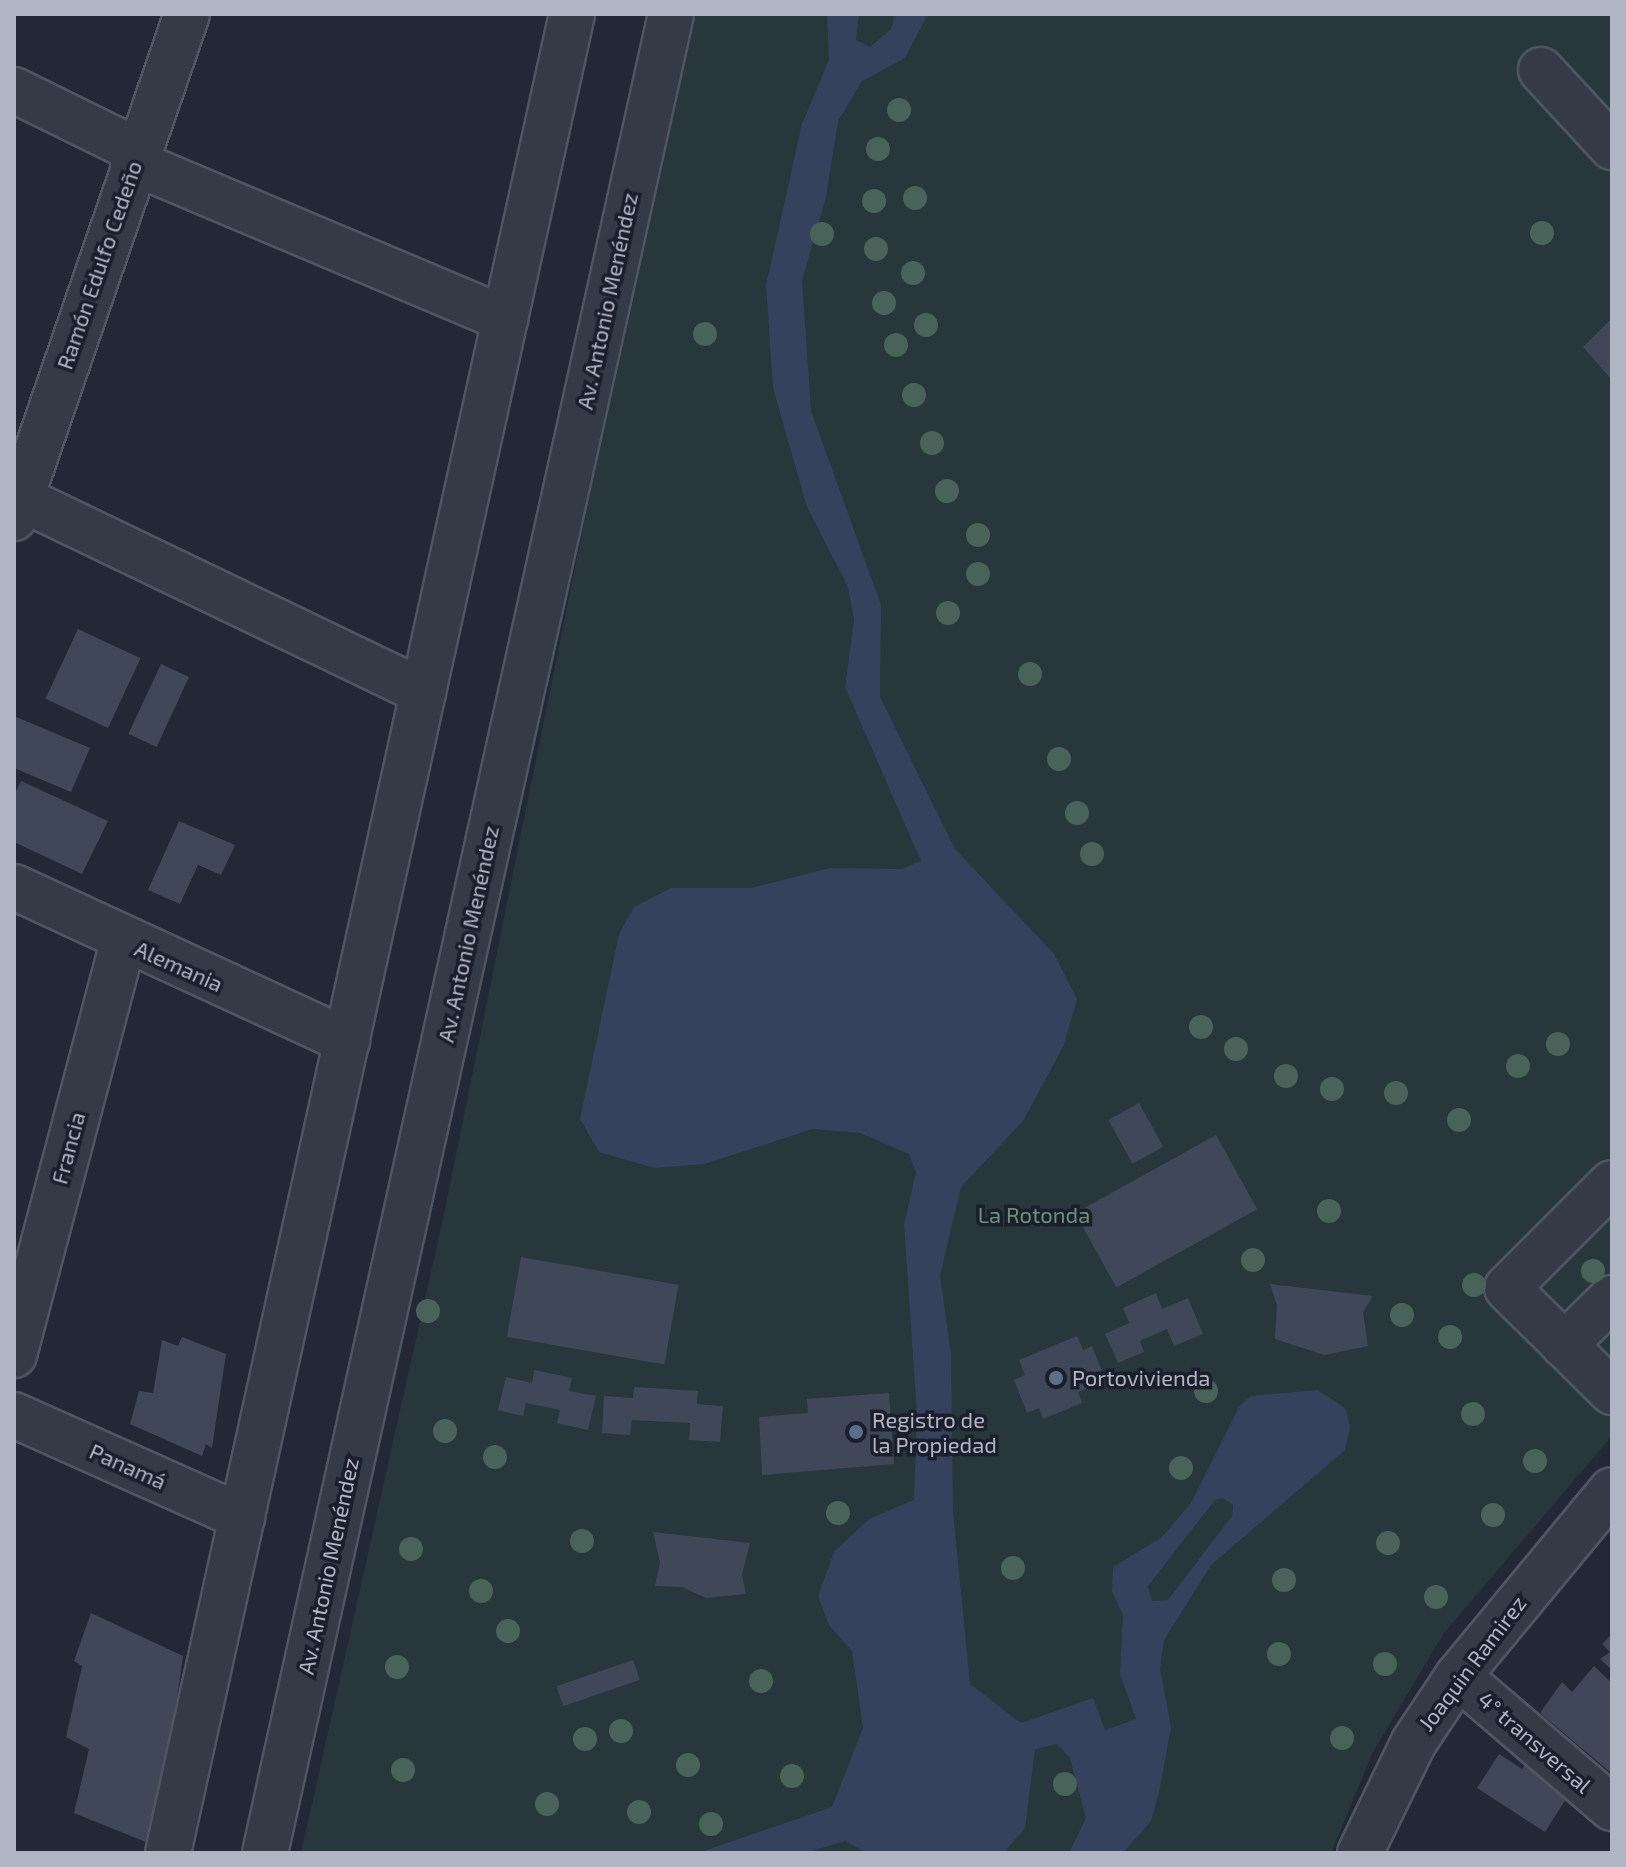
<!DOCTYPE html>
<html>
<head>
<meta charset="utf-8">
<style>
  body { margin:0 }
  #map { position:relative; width:1626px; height:1867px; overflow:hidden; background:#222836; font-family:"Exo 2",sans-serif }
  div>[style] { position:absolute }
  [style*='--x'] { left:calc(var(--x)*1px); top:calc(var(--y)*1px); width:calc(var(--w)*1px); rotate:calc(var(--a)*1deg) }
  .green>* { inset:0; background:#27373b }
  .water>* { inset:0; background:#36415d }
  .building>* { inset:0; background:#404759; transform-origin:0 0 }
  .roads { filter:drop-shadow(2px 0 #505562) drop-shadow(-2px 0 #505562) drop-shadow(0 2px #505562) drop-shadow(0 -2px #505562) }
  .minor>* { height:44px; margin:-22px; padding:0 22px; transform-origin:22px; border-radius:22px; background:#353a47 }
  .trees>* { width:24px; height:24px; margin:-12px; border-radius:50%; background:#49635a }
  .dots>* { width:22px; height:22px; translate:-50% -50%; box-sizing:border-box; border:4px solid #1b1f2c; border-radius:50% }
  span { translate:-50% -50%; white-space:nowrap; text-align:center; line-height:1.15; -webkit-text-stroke:7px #1b1f2c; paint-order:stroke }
  .street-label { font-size:22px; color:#b0b5c4 }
  .park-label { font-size:22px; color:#699378 }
  .poi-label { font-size:22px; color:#b0b5c4 }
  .left { translate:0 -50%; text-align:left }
  .frame { position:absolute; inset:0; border:16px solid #b0b5c4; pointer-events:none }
</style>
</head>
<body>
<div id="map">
  <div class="green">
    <i style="clip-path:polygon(687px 14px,1612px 14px,1612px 1436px,1444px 1633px,1372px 1754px,1331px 1853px,301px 1853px,444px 1214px)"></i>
  </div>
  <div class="water">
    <i style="clip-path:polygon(evenodd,827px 14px,859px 14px,856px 40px,870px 47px,891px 29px,895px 14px,928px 14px,905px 58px,862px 81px,838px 121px,826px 197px,802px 280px,811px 411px,881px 605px,880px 697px,955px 849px,1054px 954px,1077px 999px,1064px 1045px,1023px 1121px,961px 1187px,940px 1275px,951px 1354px,953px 1511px,970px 1684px,1021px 1723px,1093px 1698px,1105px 1730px,1136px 1719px,1120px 1674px,1123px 1615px,1112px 1592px,1113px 1567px,1162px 1537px,1191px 1503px,1239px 1407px,1251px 1396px,1318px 1390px,1346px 1409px,1350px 1427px,1345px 1450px,1211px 1565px,1164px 1640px,1160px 1669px,1171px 1727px,1159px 1793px,1151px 1821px,1123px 1853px,1069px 1853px,1086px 1818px,1070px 1758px,1057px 1744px,1035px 1749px,1025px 1828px,1004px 1853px,867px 1853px,845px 1841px,805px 1853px,698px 1853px,832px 1807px,863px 1728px,852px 1651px,829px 1625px,818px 1596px,834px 1552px,869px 1519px,914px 1500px,917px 1415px,904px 1224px,916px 1173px,909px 1154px,860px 1133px,813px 1129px,704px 1164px,654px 1168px,599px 1152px,580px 1119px,619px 934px,634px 907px,671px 888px,751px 888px,830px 868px,902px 869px,921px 861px,845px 687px,854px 620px,848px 587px,807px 507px,773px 388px,766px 285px,802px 124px,829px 60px,827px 14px,1223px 1498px,1233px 1505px,1232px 1516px,1168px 1600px,1152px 1601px,1148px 1586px,1215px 1500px,1223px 1498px)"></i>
  </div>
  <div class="building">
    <i style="clip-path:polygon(1612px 318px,1612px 380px,1583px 347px)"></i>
    <i style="left:78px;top:629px;width:69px;height:77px;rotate:25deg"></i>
    <i style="left:161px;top:664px;width:31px;height:77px;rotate:25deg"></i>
    <i style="clip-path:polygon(14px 716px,90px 748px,71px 792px,14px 768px)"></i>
    <i style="clip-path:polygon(21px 781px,108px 821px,82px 874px,14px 842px,14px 795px)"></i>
    <i style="clip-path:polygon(179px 821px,235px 845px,221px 875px,198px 865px,180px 904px,148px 890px)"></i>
    <i style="left:1139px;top:1103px;width:50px;height:35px;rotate:61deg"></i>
    <i style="left:1216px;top:1135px;width:85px;height:161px;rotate:61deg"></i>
    <i style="left:521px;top:1257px;width:160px;height:81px;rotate:10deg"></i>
    <i style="clip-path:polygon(1270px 1284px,1373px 1296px,1363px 1312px,1368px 1346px,1324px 1355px,1275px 1339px,1277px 1305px)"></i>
    <i style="clip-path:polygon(1156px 1293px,1162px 1309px,1188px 1298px,1203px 1334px,1174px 1346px,1167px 1329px,1140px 1341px,1144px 1352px,1118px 1363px,1105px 1334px,1129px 1323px,1123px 1308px)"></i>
    <i style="clip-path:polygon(1077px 1336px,1083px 1350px,1092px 1346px,1106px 1381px,1078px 1392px,1082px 1403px,1043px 1419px,1039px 1408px,1027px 1413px,1014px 1380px,1025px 1375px,1019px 1360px)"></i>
    <i style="clip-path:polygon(182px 1337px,226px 1354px,212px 1448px,206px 1444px,202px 1456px,130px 1424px,139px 1391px,153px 1393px,162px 1340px,178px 1346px)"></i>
    <i style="clip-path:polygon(534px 1370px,572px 1378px,569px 1391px,596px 1396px,588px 1430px,557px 1423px,560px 1410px,526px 1403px,523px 1416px,498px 1410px,506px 1377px,532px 1383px)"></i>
    <i style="clip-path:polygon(634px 1387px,698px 1391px,697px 1404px,723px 1406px,720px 1442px,689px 1440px,690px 1423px,632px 1420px,630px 1435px,602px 1433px,604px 1396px,633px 1398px)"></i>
    <i style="clip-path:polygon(889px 1393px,894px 1464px,762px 1475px,759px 1417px,808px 1413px,807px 1399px)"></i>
    <i style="clip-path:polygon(653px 1532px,750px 1543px,742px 1575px,746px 1594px,706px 1598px,682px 1587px,655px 1586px,660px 1562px)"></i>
    <i style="clip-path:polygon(91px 1613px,183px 1656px,166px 1781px,146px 1842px,74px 1813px,89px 1749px,66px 1737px,82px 1666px,74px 1661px)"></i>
    <i style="clip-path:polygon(1612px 1634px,1612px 1670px,1600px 1659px,1610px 1652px,1602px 1644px)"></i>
    <i style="left:633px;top:1660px;width:21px;height:81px;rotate:71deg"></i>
    <i style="clip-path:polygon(1594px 1666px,1612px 1683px,1610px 1772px,1540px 1713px,1562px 1682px,1572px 1692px)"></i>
    <i style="clip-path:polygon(1499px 1754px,1522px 1769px,1529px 1759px,1573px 1788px,1545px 1832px,1477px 1788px)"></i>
  </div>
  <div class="roads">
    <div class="minor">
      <i style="--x:1541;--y:70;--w:105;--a:47.3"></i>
      <i style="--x:14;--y:90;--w:138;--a:26.2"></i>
      <i style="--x:138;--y:151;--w:12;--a:114"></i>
      <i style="--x:133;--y:162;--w:404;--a:22.9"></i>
      <i style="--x:14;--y:495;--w:454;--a:25.7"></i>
      <i style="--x:14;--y:518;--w:533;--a:-71.06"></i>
      <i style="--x:14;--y:887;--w:367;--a:24.8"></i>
      <i style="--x:1612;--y:1183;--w:148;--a:135"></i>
      <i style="--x:1507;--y:1288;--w:148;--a:44.7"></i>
      <i style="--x:1564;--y:1345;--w:67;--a:-44.4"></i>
      <i style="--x:14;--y:1355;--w:428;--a:-75.2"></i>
      <i style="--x:14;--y:1415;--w:250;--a:24.1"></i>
      <i style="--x:1458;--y:1676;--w:203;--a:40.6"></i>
      <i style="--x:168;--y:1853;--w:1883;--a:-77.61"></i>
      <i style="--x:265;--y:1853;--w:1883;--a:-77.55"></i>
      <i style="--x:1360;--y:1853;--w:123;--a:-64.1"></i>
      <i style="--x:1414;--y:1742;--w:79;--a:-56.3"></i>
      <i style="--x:1458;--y:1676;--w:241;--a:-50.4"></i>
    </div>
  </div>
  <div class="trees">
    <i style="left:899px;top:110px"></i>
    <i style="left:878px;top:149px"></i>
    <i style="left:915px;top:198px"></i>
    <i style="left:874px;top:201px"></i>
    <i style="left:1542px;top:233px"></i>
    <i style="left:822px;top:234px"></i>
    <i style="left:876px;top:249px"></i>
    <i style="left:913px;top:273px"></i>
    <i style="left:884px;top:303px"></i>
    <i style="left:926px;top:325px"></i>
    <i style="left:705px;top:334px"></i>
    <i style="left:896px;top:345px"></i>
    <i style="left:914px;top:395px"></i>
    <i style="left:932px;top:443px"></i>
    <i style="left:947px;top:491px"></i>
    <i style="left:978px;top:535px"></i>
    <i style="left:978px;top:574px"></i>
    <i style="left:948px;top:613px"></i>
    <i style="left:1030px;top:674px"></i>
    <i style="left:1059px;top:759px"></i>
    <i style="left:1077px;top:813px"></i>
    <i style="left:1092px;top:854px"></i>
    <i style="left:1201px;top:1027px"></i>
    <i style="left:1558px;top:1044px"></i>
    <i style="left:1236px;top:1049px"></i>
    <i style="left:1518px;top:1066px"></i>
    <i style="left:1286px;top:1076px"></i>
    <i style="left:1332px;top:1089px"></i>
    <i style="left:1396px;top:1093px"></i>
    <i style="left:1459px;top:1120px"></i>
    <i style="left:1329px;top:1211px"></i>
    <i style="left:1253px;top:1260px"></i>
    <i style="left:1593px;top:1271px"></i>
    <i style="left:1474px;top:1285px"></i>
    <i style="left:428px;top:1311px"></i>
    <i style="left:1402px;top:1315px"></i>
    <i style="left:1450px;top:1337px"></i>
    <i style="left:1206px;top:1391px"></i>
    <i style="left:1473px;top:1414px"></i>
    <i style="left:445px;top:1431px"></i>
    <i style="left:495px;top:1457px"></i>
    <i style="left:1535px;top:1461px"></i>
    <i style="left:1181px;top:1468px"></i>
    <i style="left:838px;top:1513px"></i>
    <i style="left:1493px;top:1515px"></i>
    <i style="left:582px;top:1541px"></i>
    <i style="left:1388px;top:1543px"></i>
    <i style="left:411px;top:1549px"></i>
    <i style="left:1013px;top:1568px"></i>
    <i style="left:1284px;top:1580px"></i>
    <i style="left:481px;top:1591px"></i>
    <i style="left:1436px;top:1597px"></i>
    <i style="left:508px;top:1631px"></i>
    <i style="left:1279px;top:1654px"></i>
    <i style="left:1385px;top:1664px"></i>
    <i style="left:397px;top:1667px"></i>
    <i style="left:761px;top:1681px"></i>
    <i style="left:621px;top:1731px"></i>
    <i style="left:1342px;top:1738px"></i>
    <i style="left:585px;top:1739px"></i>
    <i style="left:688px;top:1765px"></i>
    <i style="left:403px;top:1770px"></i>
    <i style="left:792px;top:1776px"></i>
    <i style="left:1065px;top:1784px"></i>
    <i style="left:547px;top:1804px"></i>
    <i style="left:639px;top:1812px"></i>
    <i style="left:711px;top:1824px"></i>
  </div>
  <div class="dots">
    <i style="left:1056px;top:1378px;background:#5c6f8a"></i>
    <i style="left:856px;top:1432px;background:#5c6f8a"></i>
  </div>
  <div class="street-label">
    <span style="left:99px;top:265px;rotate:-71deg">Ramón Edulfo Cedeño</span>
    <span style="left:607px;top:301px;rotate:-78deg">Av. Antonio Menéndez</span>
    <span style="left:468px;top:934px;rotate:-78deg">Av. Antonio Menéndez</span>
    <span style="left:179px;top:966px;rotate:24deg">Alemania</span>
    <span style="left:68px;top:1148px;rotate:-75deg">Francia</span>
    <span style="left:128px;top:1466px;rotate:24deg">Panamá</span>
    <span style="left:328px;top:1566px;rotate:-78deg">Av. Antonio Menéndez</span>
    <span style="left:1472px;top:1663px;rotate:-53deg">Joaquin Ramirez</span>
    <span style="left:1535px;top:1742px;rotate:41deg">4° transversal</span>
  </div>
  <div class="park-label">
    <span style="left:1034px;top:1215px">La Rotonda</span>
  </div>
  <div class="poi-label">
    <span class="left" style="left:1072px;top:1378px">Portovivienda</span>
    <span class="left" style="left:872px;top:1432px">Registro de<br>la Propiedad</span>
  </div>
  <div class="frame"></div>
</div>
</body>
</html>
